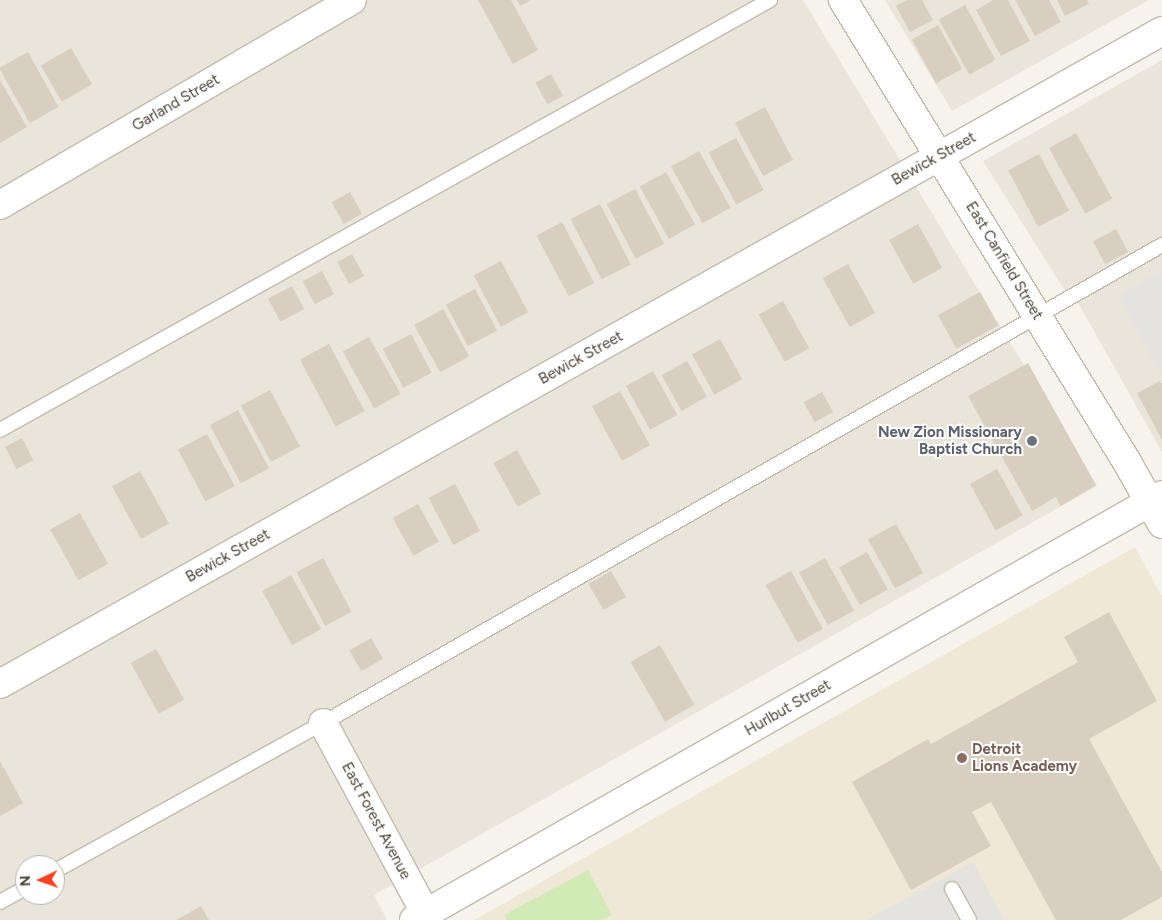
<!DOCTYPE html>
<html>
<head>
<meta charset="utf-8">
<style>
  body { margin:0 }
  #map { position:relative; width:1162px; height:920px; overflow:hidden; background:#f6f3ec; font-family:Figtree,sans-serif }
  div>[style] { position:absolute }
  [style*='--x'] { left:calc(var(--x)*1px); top:calc(var(--y)*1px); width:calc(var(--w)*1px); rotate:calc(var(--a)*1deg) }
  .residential>* { inset:0; background:#eae5da }
  .education>* { inset:0; background:#efe8d6 }
  .green>* { inset:0; background:#d2eab5 }
  .parking>* { inset:0; background:#e5e3e0 }
  .building>* { inset:0; background:#d8cfc1; transform-origin:0 0 }
  .roads { filter:drop-shadow(1px 0 #c2bbae) drop-shadow(-1px 0 #c2bbae) drop-shadow(0 1px #c2bbae) drop-shadow(0 -1px #c2bbae) }
  .service>* { height:14px; margin:-7px; padding:0 7px; transform-origin:7px; border-radius:7px; background:#fff }
  .minor>* { height:28px; margin:-14px; padding:0 14px; transform-origin:14px; border-radius:14px; background:#fff }
  .dots>* { width:14px; height:14px; translate:-50% -50%; box-sizing:border-box; border:2px solid #fff; border-radius:50% }
  span { translate:-50% -50%; white-space:nowrap; text-align:center; line-height:1.15; -webkit-text-stroke:4px #fff; paint-order:stroke }
  .street-label { font-size:15px; color:#4b4439 }
  .worship-label { font-size:15px; color:#5b616d; font-weight:700 }
  .right { translate:-100% -50%; text-align:right }
  .education-label { font-size:15px; color:#785e54; font-weight:700 }
  .left { translate:0 -50%; text-align:left }
  .north { position:absolute; left:15px; top:855px; width:50px; height:50px; box-sizing:border-box; background:#fff; border:1px solid #b7b4b0; border-radius:50%; rotate:267deg; font-size:14px; font-weight:700; line-height:20px; text-align:center; color:#4b4439 }
  .north::after { content:''; display:block; margin:auto; width:18px; height:22px; background:#fc3f1d; clip-path:polygon(50% 0,100% 100%,50% 72%,0 100%) }
</style>
</head>
<body>
<div id="map">
  <div class="residential">
    <i style="clip-path:polygon(evenodd,0 0,803px 0,1097px 486px,374px 895px,387px 920px,0 920px,0 0,25px 865px,55px 865px,55px 895px,25px 895px,25px 865px)"></i>
    <i style="clip-path:polygon(885px 0,1149px 0,952px 111px)"></i>
    <i style="clip-path:polygon(1162px 60px,1162px 452px,1080px 306px,1062px 286px,983px 161px)"></i>
  </div>
  <div class="education">
    <i style="clip-path:polygon(1135px 547px,1162px 596px,1162px 920px,474px 920px)"></i>
  </div>
  <div class="green">
    <i style="clip-path:polygon(588px 870px,612px 915px,602px 920px,507px 920px,504px 915px)"></i>
  </div>
  <div class="parking">
    <i style="clip-path:polygon(1162px 271px,1162px 376px,1118px 295px)"></i>
    <i style="clip-path:polygon(973px 862px,1004px 920px,866px 920px)"></i>
  </div>
  <div class="building">
    <i style="clip-path:polygon(478px 0,511px 0,538px 50px,513px 64px)"></i>
    <i style="clip-path:polygon(517px 0,531px 0,520px 6px)"></i>
    <i style="clip-path:polygon(907px 0,922px 0,933px 20px,910px 32px,896px 6px)"></i>
    <i style="clip-path:polygon(993px 0,1008px 0,1030px 41px,1001px 56px,976px 10px)"></i>
    <i style="clip-path:polygon(1015px 0,1049px 0,1061px 22px,1035px 36px)"></i>
    <i style="clip-path:polygon(1057px 0,1087px 0,1089px 4px,1065px 16px)"></i>
    <i style="left:965px;top:5px;width:63px;height:30px;rotate:61deg"></i>
    <i style="left:938px;top:25px;width:50px;height:30px;rotate:61deg"></i>
    <i style="left:71px;top:48px;width:42px;height:35px;rotate:60deg"></i>
    <i style="left:28px;top:52px;width:63px;height:33px;rotate:61deg"></i>
    <i style="left:551px;top:74px;width:25px;height:18px;rotate:61deg"></i>
    <i style="clip-path:polygon(0 80px,27px 127px,0 143px)"></i>
    <i style="left:765px;top:107px;width:60px;height:34px;rotate:62deg"></i>
    <i style="left:1076px;top:133px;width:75px;height:31px;rotate:61deg"></i>
    <i style="left:736px;top:138px;width:59px;height:31px;rotate:62deg"></i>
    <i style="left:699px;top:151px;width:65px;height:32px;rotate:61deg"></i>
    <i style="left:1039px;top:154px;width:64px;height:35px;rotate:62deg"></i>
    <i style="left:666px;top:172px;width:60px;height:30px;rotate:61deg"></i>
    <i style="left:635px;top:189px;width:62px;height:32px;rotate:62deg"></i>
    <i style="left:350px;top:192px;width:25px;height:21px;rotate:61deg"></i>
    <i style="left:600px;top:204px;width:68px;height:33px;rotate:63deg"></i>
    <i style="left:562px;top:222px;width:69px;height:29px;rotate:62deg"></i>
    <i style="left:918px;top:224px;width:50px;height:33px;rotate:61deg"></i>
    <i style="left:1116px;top:229px;width:26px;height:26px;rotate:62deg"></i>
    <i style="left:352px;top:254px;width:25px;height:17px;rotate:61deg"></i>
    <i style="left:501px;top:261px;width:58px;height:31px;rotate:62deg"></i>
    <i style="left:848px;top:264px;width:56px;height:29px;rotate:61deg"></i>
    <i style="left:322px;top:271px;width:26px;height:22px;rotate:62deg"></i>
    <i style="left:292px;top:286px;width:26px;height:27px;rotate:62deg"></i>
    <i style="left:475px;top:289px;width:47px;height:33px;rotate:62deg"></i>
    <i style="left:980px;top:292px;width:38px;height:48px;rotate:61deg"></i>
    <i style="left:783px;top:301px;width:54px;height:28px;rotate:61deg"></i>
    <i style="left:443px;top:309px;width:54px;height:33px;rotate:61deg"></i>
    <i style="left:411px;top:334px;width:44px;height:32px;rotate:62deg"></i>
    <i style="left:369px;top:337px;width:65px;height:30px;rotate:61deg"></i>
    <i style="left:720px;top:339px;width:46px;height:32px;rotate:61deg"></i>
    <i style="left:329px;top:344px;width:76px;height:33px;rotate:62deg"></i>
    <i style="left:687px;top:361px;width:41px;height:29px;rotate:61deg"></i>
    <i style="clip-path:polygon(1028px 363px,1096px 485px,1061px 506px,1056px 497px,1032px 511px,968px 396px)"></i>
    <i style="left:653px;top:371px;width:50px;height:31px;rotate:61deg"></i>
    <i style="clip-path:polygon(1160px 381px,1162px 384px,1162px 440px,1137px 393px)"></i>
    <i style="left:270px;top:390px;width:64px;height:33px;rotate:62deg"></i>
    <i style="left:620px;top:391px;width:62px;height:32px;rotate:61deg"></i>
    <i style="left:822px;top:392px;width:23px;height:21px;rotate:61deg"></i>
    <i style="left:238px;top:410px;width:66px;height:32px;rotate:62deg"></i>
    <i style="left:207px;top:434px;width:59px;height:33px;rotate:62deg"></i>
    <i style="left:22px;top:438px;width:25px;height:19px;rotate:63deg"></i>
    <i style="left:517px;top:450px;width:50px;height:27px;rotate:61deg"></i>
    <i style="left:997px;top:469px;width:53px;height:31px;rotate:61deg"></i>
    <i style="left:140px;top:471px;width:60px;height:32px;rotate:61deg"></i>
    <i style="left:455px;top:484px;width:53px;height:30px;rotate:62deg"></i>
    <i style="left:418px;top:504px;width:43px;height:29px;rotate:61deg"></i>
    <i style="left:80px;top:513px;width:58px;height:34px;rotate:61deg"></i>
    <i style="left:896px;top:524px;width:56px;height:32px;rotate:61deg"></i>
    <i style="left:867px;top:552px;width:43px;height:32px;rotate:61deg"></i>
    <i style="left:323px;top:558px;width:61px;height:30px;rotate:62deg"></i>
    <i style="left:825px;top:558px;width:60px;height:30px;rotate:61deg"></i>
    <i style="left:611px;top:571px;width:30px;height:26px;rotate:60deg"></i>
    <i style="left:791px;top:571px;width:66px;height:29px;rotate:61deg"></i>
    <i style="left:291px;top:575px;width:62px;height:33px;rotate:61deg"></i>
    <i style="clip-path:polygon(1109px 612px,1157px 701px,1089px 739px,1162px 872px,1162px 897px,1121px 920px,1056px 920px,991px 802px,972px 812px,991px 846px,911px 890px,852px 782px,928px 739px,931px 744px,1078px 662px,1064px 637px)"></i>
    <i style="left:371px;top:638px;width:24px;height:25px;rotate:60deg"></i>
    <i style="left:660px;top:645px;width:69px;height:34px;rotate:60deg"></i>
    <i style="left:156px;top:649px;width:58px;height:29px;rotate:61deg"></i>
    <i style="clip-path:polygon(0 761px,23px 803px,0 816px)"></i>
    <i style="clip-path:polygon(201px 906px,209px 920px,176px 920px)"></i>
  </div>
  <div class="roads">
    <div class="service">
      <i style="--x:0;--y:430;--w:882;--a:-29.18"></i>
      <i style="--x:55;--y:871;--w:306;--a:-28.9"></i>
      <i style="--x:323;--y:723;--w:966;--a:-29.67"></i>
      <i style="--x:952;--y:889;--w:35;--a:61"></i>
      <i style="--x:0;--y:902;--w:29;--a:-29"></i>
    </div>
    <div class="minor">
      <i style="--x:843;--y:0;--w:542;--a:58.42"></i>
      <i style="--x:1127;--y:462;--w:71;--a:60.6"></i>
      <i style="--x:0;--y:205;--w:407;--a:-30.2"></i>
      <i style="--x:0;--y:684;--w:1333;--a:-29.33"></i>
      <i style="--x:323;--y:723;--w:224;--a:61.7"></i>
      <i style="--x:414;--y:920;--w:860;--a:-29.6"></i>
    </div>
  </div>
  <div class="dots">
    <i style="left:1032px;top:441px;background:#6b7280"></i>
    <i style="left:962px;top:758px;background:#8d6e63"></i>
  </div>
  <div class="street-label">
    <span style="left:176px;top:103px;rotate:-30deg">Garland Street</span>
    <span style="left:934px;top:159px;rotate:-29deg">Bewick Street</span>
    <span style="left:1004px;top:261px;rotate:59deg">East Canfield Street</span>
    <span style="left:581px;top:358px;rotate:-29deg">Bewick Street</span>
    <span style="left:228px;top:556px;rotate:-29deg">Bewick Street</span>
    <span style="left:788px;top:708px;rotate:-30deg">Hurlbut Street</span>
    <span style="left:376px;top:821px;rotate:62deg">East Forest Avenue</span>
  </div>
  <div class="worship-label">
    <span class="right" style="left:1022px;top:441px">New Zion Missionary<br>Baptist Church</span>
  </div>
  <div class="education-label">
    <span class="left" style="left:972px;top:758px">Detroit<br>Lions Academy</span>
  </div>
  <div class="north">N</div>
</div>
</body>
</html>
